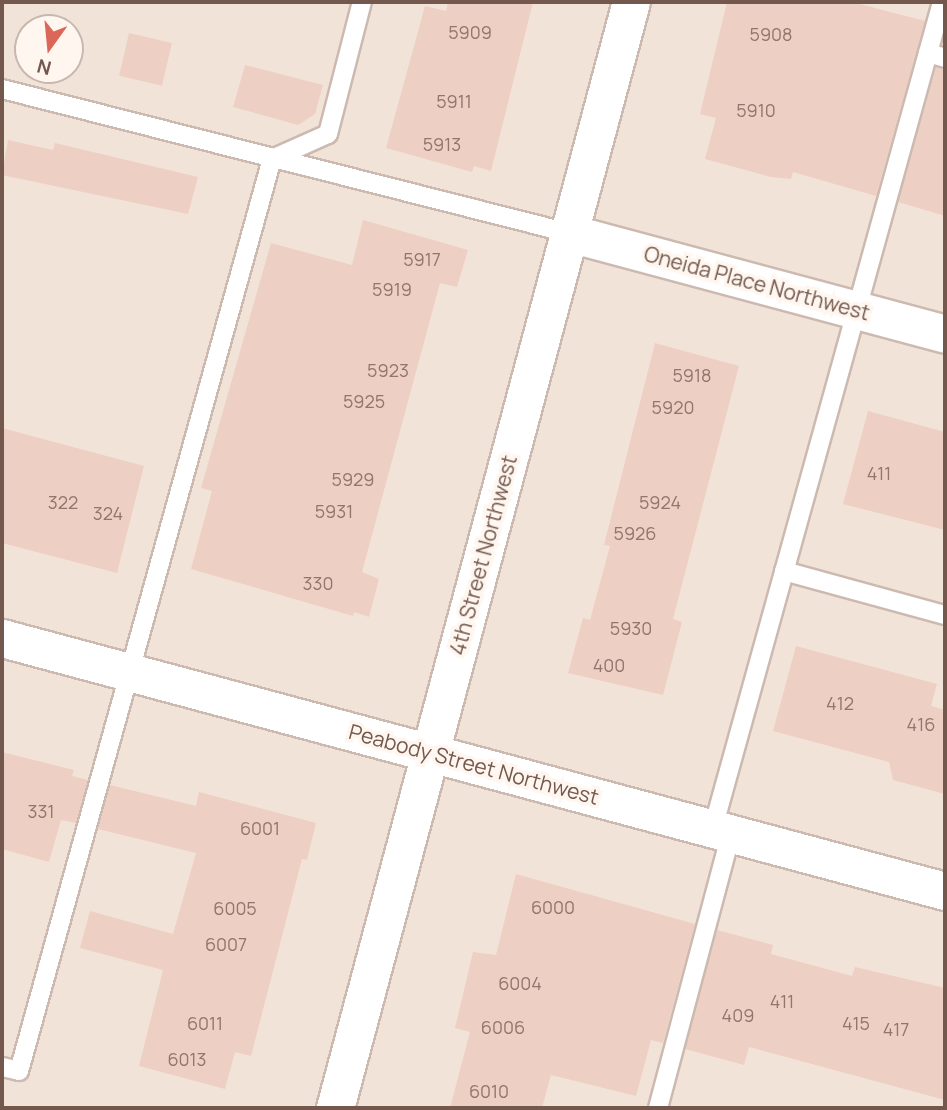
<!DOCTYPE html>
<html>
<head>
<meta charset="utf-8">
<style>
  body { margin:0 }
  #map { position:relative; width:947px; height:1110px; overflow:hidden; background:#fbf2e9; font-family:Manrope,sans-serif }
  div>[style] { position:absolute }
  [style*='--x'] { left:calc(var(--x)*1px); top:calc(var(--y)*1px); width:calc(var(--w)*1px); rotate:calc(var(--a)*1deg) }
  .residential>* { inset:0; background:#f2e3d8 }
  .building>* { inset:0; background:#eecfc3; transform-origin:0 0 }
  .roads { filter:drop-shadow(2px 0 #ccb9b0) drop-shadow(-2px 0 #ccb9b0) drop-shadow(0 2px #ccb9b0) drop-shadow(0 -2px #ccb9b0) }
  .service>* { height:18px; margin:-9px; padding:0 9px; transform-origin:9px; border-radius:9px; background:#fff }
  .minor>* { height:37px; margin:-18.5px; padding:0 18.5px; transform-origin:18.5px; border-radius:18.5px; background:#fff }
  span { translate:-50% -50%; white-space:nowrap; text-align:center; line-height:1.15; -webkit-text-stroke:7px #fef6ef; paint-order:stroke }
  .number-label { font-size:18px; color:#92766b }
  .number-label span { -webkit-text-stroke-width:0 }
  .street-label { font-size:21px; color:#74584e }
  .frame { position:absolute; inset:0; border:4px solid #74584e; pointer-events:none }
  .north { position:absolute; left:14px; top:14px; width:70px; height:70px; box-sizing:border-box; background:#fef6ef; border:2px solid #c7b7af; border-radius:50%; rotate:195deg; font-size:19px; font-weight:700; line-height:28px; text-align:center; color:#74584e }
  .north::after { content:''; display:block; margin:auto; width:24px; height:32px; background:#db6758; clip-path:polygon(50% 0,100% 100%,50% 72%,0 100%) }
</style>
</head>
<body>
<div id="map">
  <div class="residential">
    <i style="clip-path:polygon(evenodd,2px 2px,945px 2px,945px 1108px,2px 1108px,2px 2px,28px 28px,70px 28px,70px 70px,28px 70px,28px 28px)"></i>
  </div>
  <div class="building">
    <i style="clip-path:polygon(448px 2px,533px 2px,491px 171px,474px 166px,472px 172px,386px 148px,425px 6px,446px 11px)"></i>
    <i style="clip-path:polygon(727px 2px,852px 2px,925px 21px,876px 196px,793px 172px,791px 179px,771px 177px,705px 159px,716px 118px,700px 114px)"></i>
    <i style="left:129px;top:33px;width:44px;height:44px;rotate:13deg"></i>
    <i style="clip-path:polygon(245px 65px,323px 85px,315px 114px,298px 125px,233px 107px)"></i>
    <i style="clip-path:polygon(936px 67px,945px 69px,945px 216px,898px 202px)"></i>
    <i style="clip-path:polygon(8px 140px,53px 150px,55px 143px,198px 177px,188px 214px,2px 175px)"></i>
    <i style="clip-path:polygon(363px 220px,468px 250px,457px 287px,440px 283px,362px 572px,379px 579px,369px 617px,354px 612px,353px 616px,191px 569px,212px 491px,201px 488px,271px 243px,352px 265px)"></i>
    <i style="clip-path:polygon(655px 343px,739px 366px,673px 619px,682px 622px,663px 695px,568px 673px,583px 618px,590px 620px,610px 546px,604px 545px)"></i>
    <i style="clip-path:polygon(868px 411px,945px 432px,945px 530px,843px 504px)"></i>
    <i style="clip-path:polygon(2px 428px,144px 466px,117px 573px,2px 543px)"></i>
    <i style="clip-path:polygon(796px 646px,937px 684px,931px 706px,945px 710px,945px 794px,893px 780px,889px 762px,773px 731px)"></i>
    <i style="clip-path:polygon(2px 752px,74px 770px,72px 776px,88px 780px,76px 823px,61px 820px,49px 862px,2px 849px)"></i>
    <i style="clip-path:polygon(110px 785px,196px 806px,199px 792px,316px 823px,307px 860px,302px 859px,251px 1056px,235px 1052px,225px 1089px,139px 1066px,163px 970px,80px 948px,90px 911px,173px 934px,196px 853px,98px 829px)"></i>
    <i style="clip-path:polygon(516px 874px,695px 924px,663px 1043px,651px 1040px,636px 1096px,551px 1075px,542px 1108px,450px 1108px,470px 1032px,455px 1028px,473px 952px,496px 955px)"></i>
    <i style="clip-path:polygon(717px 930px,773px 945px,771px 954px,852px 976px,855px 967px,945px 988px,945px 1100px,749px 1047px,744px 1065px,685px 1049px)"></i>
  </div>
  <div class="roads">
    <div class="service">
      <i style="--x:928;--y:53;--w:18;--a:16"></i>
      <i style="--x:2;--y:89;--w:585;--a:14.25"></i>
      <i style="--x:784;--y:571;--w:167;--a:15.3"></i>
      <i style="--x:713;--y:828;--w:857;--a:-74.5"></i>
      <i style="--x:2;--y:1067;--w:17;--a:13"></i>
      <i style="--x:19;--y:1071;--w:946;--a:-74.5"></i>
      <i style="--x:272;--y:159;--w:61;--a:-24.1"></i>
      <i style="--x:328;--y:134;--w:136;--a:-75.6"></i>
      <i style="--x:658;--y:1108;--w:285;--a:-75.1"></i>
    </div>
    <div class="minor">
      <i style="--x:569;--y:233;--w:389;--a:15"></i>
      <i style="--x:2;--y:638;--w:976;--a:15.02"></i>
      <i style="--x:335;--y:1108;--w:1145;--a:-75.02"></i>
    </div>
  </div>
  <div class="number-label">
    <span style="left:470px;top:32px">5909</span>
    <span style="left:771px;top:34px">5908</span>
    <span style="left:454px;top:101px">5911</span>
    <span style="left:756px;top:110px">5910</span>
    <span style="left:442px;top:144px">5913</span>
    <span style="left:422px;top:259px">5917</span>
    <span style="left:392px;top:289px">5919</span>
    <span style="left:388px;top:370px">5923</span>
    <span style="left:692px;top:375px">5918</span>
    <span style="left:364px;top:401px">5925</span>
    <span style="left:673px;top:407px">5920</span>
    <span style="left:879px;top:473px">411</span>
    <span style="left:353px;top:479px">5929</span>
    <span style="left:63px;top:502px">322</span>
    <span style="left:660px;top:502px">5924</span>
    <span style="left:334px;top:511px">5931</span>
    <span style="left:108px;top:513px">324</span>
    <span style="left:635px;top:533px">5926</span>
    <span style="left:318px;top:583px">330</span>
    <span style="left:631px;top:628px">5930</span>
    <span style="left:609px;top:665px">400</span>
    <span style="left:840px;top:703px">412</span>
    <span style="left:921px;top:724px">416</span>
    <span style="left:41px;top:811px">331</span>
    <span style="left:260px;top:828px">6001</span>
    <span style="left:553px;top:907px">6000</span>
    <span style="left:235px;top:908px">6005</span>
    <span style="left:226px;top:944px">6007</span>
    <span style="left:520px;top:983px">6004</span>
    <span style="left:782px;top:1001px">411</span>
    <span style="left:738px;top:1015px">409</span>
    <span style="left:205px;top:1023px">6011</span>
    <span style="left:856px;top:1023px">415</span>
    <span style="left:503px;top:1027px">6006</span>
    <span style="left:896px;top:1029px">417</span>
    <span style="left:187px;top:1059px">6013</span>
    <span style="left:489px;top:1091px">6010</span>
  </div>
  <div class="street-label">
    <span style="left:757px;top:283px;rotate:15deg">Oneida Place Northwest</span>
    <span style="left:483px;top:555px;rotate:-75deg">4th Street Northwest</span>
    <span style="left:474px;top:764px;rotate:15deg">Peabody Street Northwest</span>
  </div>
  <div class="frame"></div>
  <div class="north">N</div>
</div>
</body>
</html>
